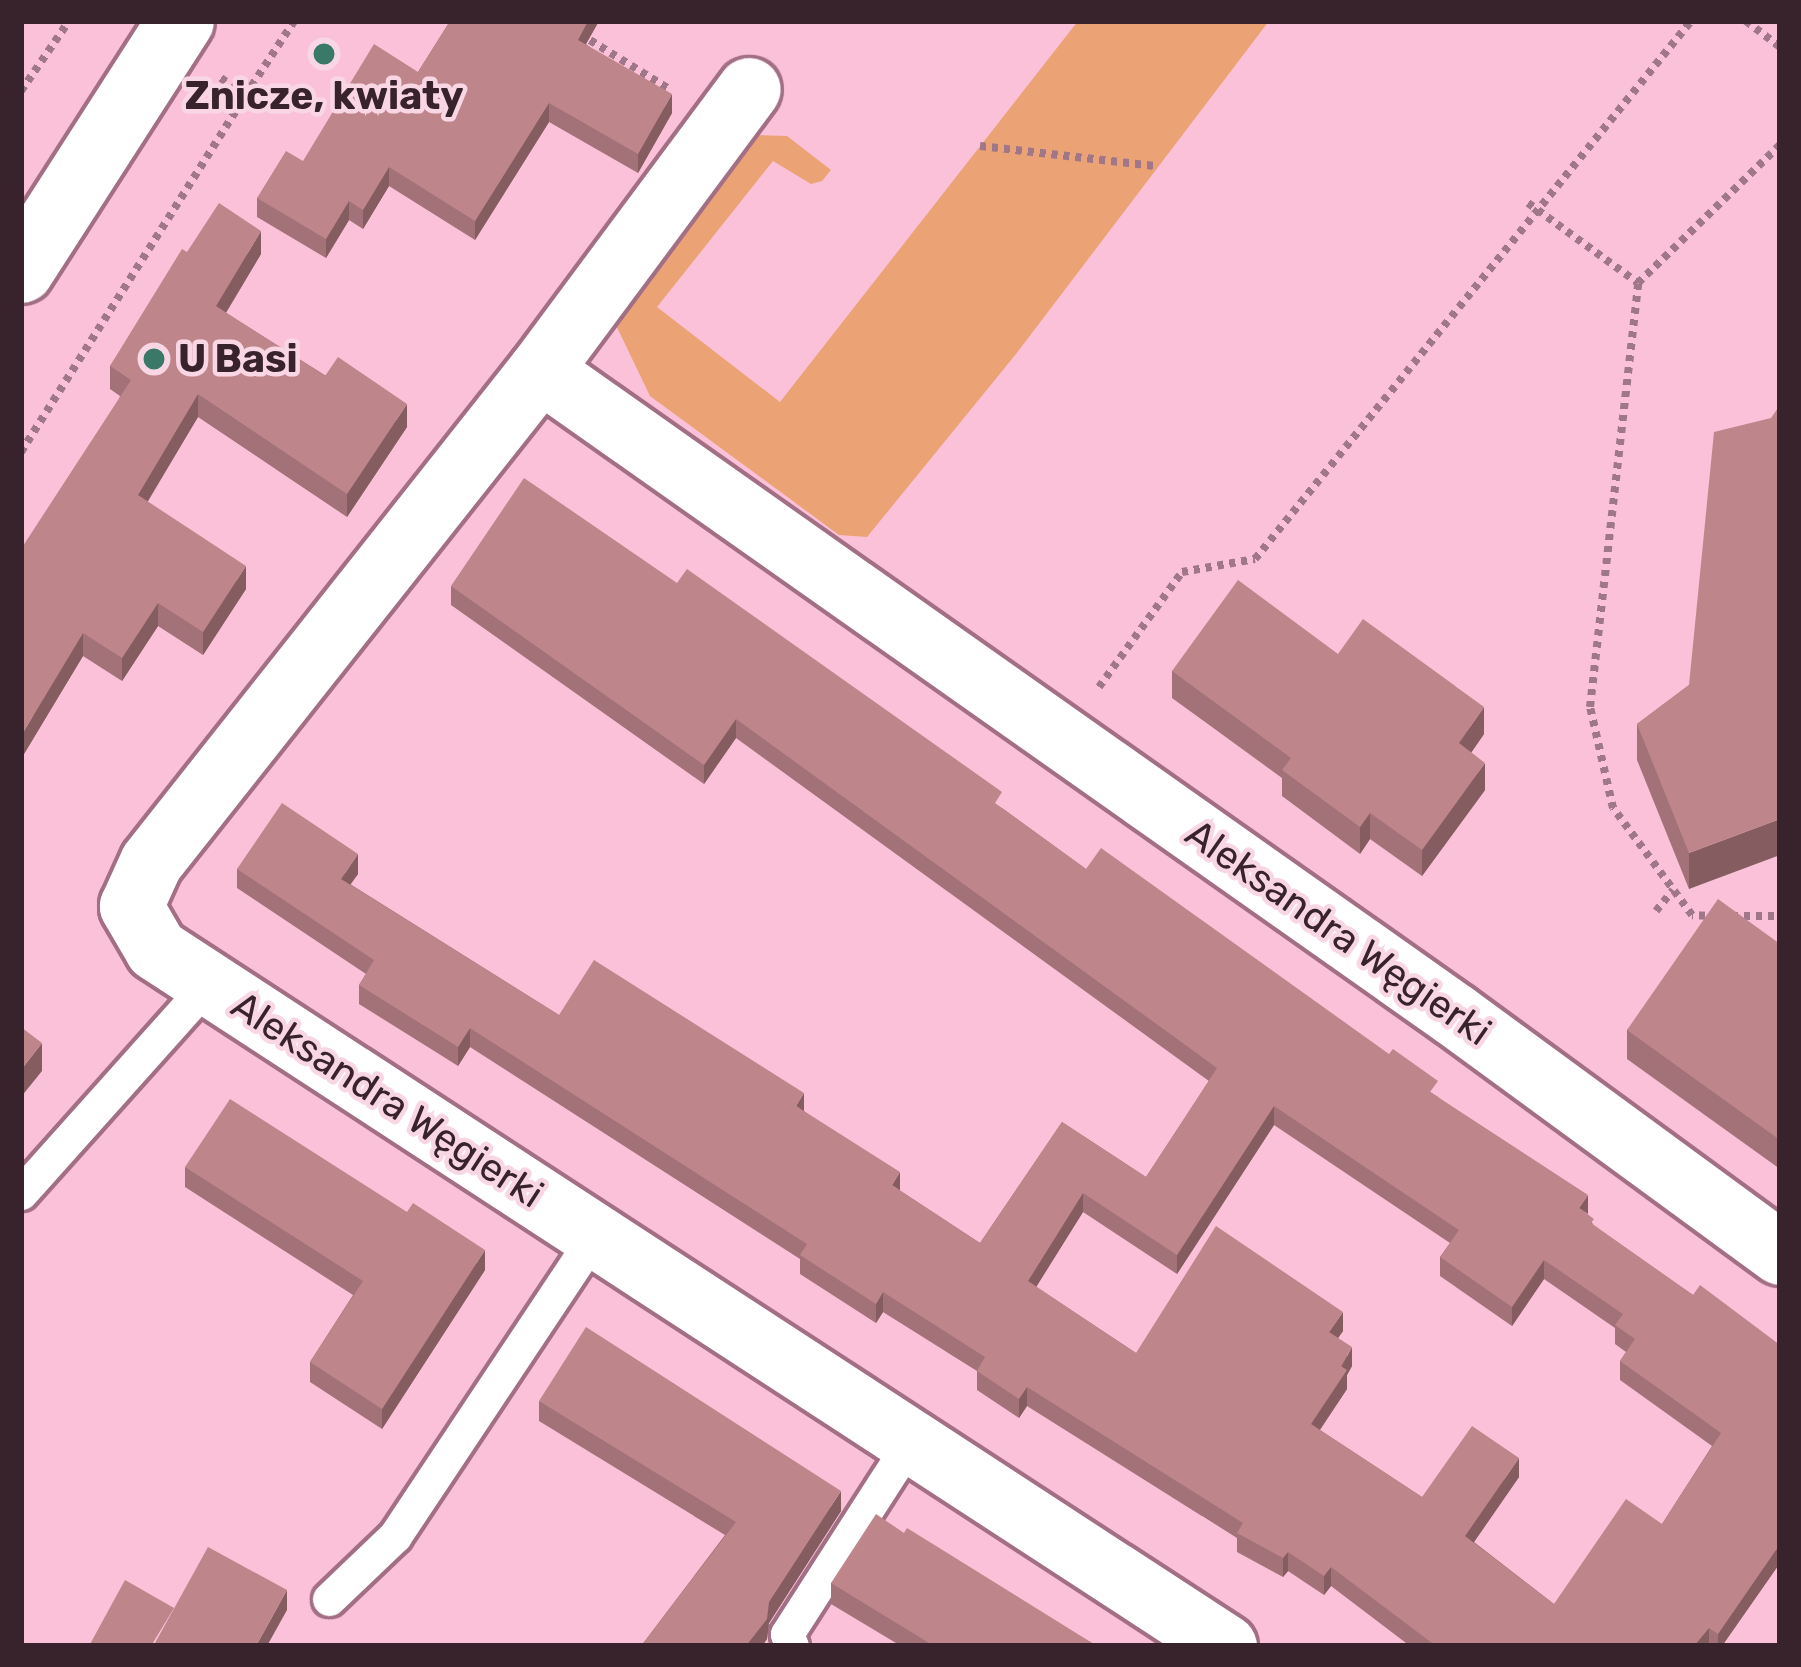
<!DOCTYPE html>
<html>
<head>
<meta charset="utf-8">
<style>
  body { margin:0 }
  #map { position:relative; width:1801px; height:1667px; overflow:hidden; background:#fac1d9; font-family:Rubik,sans-serif }
  div>[style] { position:absolute }
  [style*='--x'] { left:calc(var(--x)*1px); top:calc(var(--y)*1px); width:calc(var(--w)*1px); rotate:calc(var(--a)*1deg) }
  .green>* { inset:0; background:#eba275 }
  .path>* { height:8px; margin-top:-4px; transform-origin:0; background:repeating-linear-gradient(90deg,#9f7788 0 6px,transparent 0 12px) }
  .roads { filter:drop-shadow(3px 0 #a26f85) drop-shadow(-3px 0 #a26f85) drop-shadow(0 3px #a26f85) drop-shadow(0 -3px #a26f85) }
  .lane>* { height:33px; margin:-16.5px; padding:0 16.5px; transform-origin:16.5px; border-radius:16.5px; background:#fff }
  .street>* { height:63px; margin:-31.5px; padding:0 31.5px; transform-origin:31.5px; border-radius:31.5px; background:#fff }
  .secondary>* { height:66px; margin:-33px; padding:0 33px; transform-origin:33px; border-radius:33px; background:#fff }
  .wall>* { inset:0; background:#a37278 }
  .shaded-wall>* { inset:0; background:#855d61 }
  .building>* { inset:0; background:#be858b }
  .dots>* { width:33px; height:33px; translate:-50% -50%; box-sizing:border-box; border:6px solid #f9d6e4; border-radius:50% }
  span { translate:-50% -50%; white-space:nowrap; text-align:center; line-height:1.15; -webkit-text-stroke:9px #f9d6e4; paint-order:stroke }
  .poi-label { font-size:39px; color:#38232c; font-weight:700 }
  .left { translate:0 -50%; text-align:left }
  .street-label { font-size:39px; color:#38232c }
  .frame { position:absolute; inset:0; border:24px solid #38232c; pointer-events:none }
</style>
</head>
<body>
<div id="map">
  <div class="green">
    <i style="clip-path:polygon(1078px 21px,1269px 21px,1016px 354px,867px 537px,839px 535px,650px 396px,613px 319px,755px 135px,787px 136px,831px 170px,822px 181px,811px 184px,773px 161px,657px 307px,780px 402px)"></i>
  </div>
  <div class="path">
    <i style="--x:1746;--y:21;--w:43;--a:37.4"></i>
    <i style="--x:580;--y:34;--w:105;--a:31.7"></i>
    <i style="--x:21;--y:91;--w:85;--a:-55.6"></i>
    <i style="--x:245;--y:96;--w:90;--a:-56.8"></i>
    <i style="--x:980;--y:146;--w:176;--a:6.5"></i>
    <i style="--x:1528;--y:203;--w:136;--a:36"></i>
    <i style="--x:21;--y:452;--w:421;--a:-57.8"></i>
    <i style="--x:245;--y:96;--w:31;--a:-143"></i>
    <i style="--x:1099;--y:687;--w:142;--a:-54.2"></i>
    <i style="--x:1182;--y:572;--w:74;--a:-10.1"></i>
    <i style="--x:1255;--y:559;--w:692;--a:-50.98"></i>
    <i style="--x:1656;--y:911;--w:27;--a:-51"></i>
    <i style="--x:1717;--y:916;--w:25;--a:-178"></i>
    <i style="--x:1692;--y:915;--w:133;--a:-126.4"></i>
    <i style="--x:1613;--y:808;--w:104;--a:-102.8"></i>
    <i style="--x:1590;--y:707;--w:427;--a:-83.5"></i>
    <i style="--x:1638;--y:283;--w:198;--a:-44.2"></i>
    <i style="--x:1732;--y:916;--w:48;--a:0"></i>
  </div>
  <div class="roads">
    <div class="lane">
      <i style="--x:21;--y:1193;--w:282;--a:-48.2"></i>
      <i style="--x:329;--y:1599;--w:91;--a:-43.7"></i>
      <i style="--x:395;--y:1536;--w:361;--a:-56.4"></i>
      <i style="--x:792;--y:1646;--w:13;--a:-113"></i>
      <i style="--x:787;--y:1634;--w:229;--a:-57.3"></i>
    </div>
    <div class="street">
      <i style="--x:540;--y:370;--w:350;--a:-53.4"></i>
      <i style="--x:1225;--y:1646;--w:1276;--a:-146.9"></i>
      <i style="--x:156;--y:949;--w:50;--a:-120.2"></i>
      <i style="--x:131;--y:906;--w:48;--a:-65.6"></i>
      <i style="--x:151;--y:862;--w:627;--a:-51.67"></i>
      <i style="--x:540;--y:370;--w:1119;--a:35.18"></i>
      <i style="--x:1455;--y:1015;--w:403;--a:36.2"></i>
    </div>
    <div class="secondary">
      <i style="--x:21;--y:270;--w:296;--a:-57.3"></i>
    </div>
  </div>
  <div class="wall">
    <i style="clip-path:polygon(450px 21px,599px 21px,586px 44px,672px 113px,638px 173px,549px 122px,475px 240px,389px 186px,363px 229px,349px 220px,326px 258px,257px 217px,257px 198px,418px 72px)"></i>
    <i style="clip-path:polygon(187px 252px,261px 254px,226px 313px,407px 427px,347px 517px,198px 417px,147px 501px,246px 589px,203px 655px,158px 626px,122px 681px,83px 656px,21px 759px,120px 396px,110px 389px,110px 366px)"></i>
    <i style="clip-path:polygon(evenodd,451px 586px,1002px 808px,1086px 869px,1438px 1097px,1587px 1214px,1594px 1226px,1693px 1295px,1780px 1563px,1722px 1646px,1410px 1646px,1331px 1586px,1324px 1595px,1288px 1571px,1283px 1577px,1237px 1552px,1237px 1538px,1027px 1406px,1019px 1418px,977px 1390px,977px 1371px,883px 1312px,876px 1323px,800px 1274px,800px 1259px,470px 1047px,458px 1066px,359px 1004px,359px 985px,366px 974px,237px 888px,237px 869px,358px 874px,350px 884px,559px 1015px,804px 1111px,900px 1191px,980px 1243px,1062px 1122px,1146px 1177px,1209px 1081px,736px 738px,704px 784px,451px 605px,451px 586px,1274px 1125px,1450px 1243px,1440px 1257px,1440px 1276px,1512px 1326px,1544px 1279px,1615px 1328px,1615px 1344px,1626px 1352px,1620px 1361px,1620px 1380px,1712px 1446px,1662px 1524px,1554px 1604px,1474px 1542px,1519px 1477px,1422px 1497px,1320px 1430px,1347px 1389px,1347px 1375px,1352px 1366px,1338px 1338px,1343px 1331px,1136px 1353px,1036px 1287px,1083px 1212px,1177px 1274px,1274px 1125px)"></i>
    <i style="clip-path:polygon(1338px 654px,1484px 734px,1471px 753px,1485px 790px,1422px 876px,1370px 839px,1360px 854px,1282px 796px,1282px 778px,1172px 698px,1172px 671px)"></i>
    <i style="clip-path:polygon(1689px 685px,1689px 889px,1637px 760px,1637px 724px)"></i>
    <i style="clip-path:polygon(1780px 944px,1780px 1169px,1627px 1059px,1627px 1030px)"></i>
    <i style="clip-path:polygon(185px 1167px,407px 1212px,485px 1270px,382px 1429px,310px 1382px,310px 1362px,353px 1295px,185px 1187px)"></i>
    <i style="clip-path:polygon(539px 1401px,841px 1511px,769px 1623px,767px 1639px,762px 1646px,641px 1646px,725px 1535px,539px 1421px)"></i>
    <i style="clip-path:polygon(904px 1533px,1097px 1646px,901px 1646px,831px 1604px,831px 1583px)"></i>
  </div>
  <div class="shaded-wall">
    <i style="clip-path:polygon(588px 21px,599px 21px,578px 58px,578px 40px)"></i>
    <i style="clip-path:polygon(672px 94px,672px 113px,638px 173px,638px 154px)"></i>
    <i style="clip-path:polygon(549px 103px,549px 122px,475px 240px,475px 221px)"></i>
    <i style="clip-path:polygon(389px 167px,389px 186px,363px 229px,363px 210px)"></i>
    <i style="clip-path:polygon(349px 201px,349px 220px,326px 258px,326px 239px)"></i>
    <i style="clip-path:polygon(261px 231px,261px 254px,216px 329px,216px 306px)"></i>
    <i style="clip-path:polygon(198px 394px,198px 417px,138px 518px,138px 495px)"></i>
    <i style="clip-path:polygon(407px 404px,407px 427px,347px 517px,347px 494px)"></i>
    <i style="clip-path:polygon(246px 566px,246px 589px,203px 655px,203px 632px)"></i>
    <i style="clip-path:polygon(158px 603px,158px 626px,122px 681px,122px 658px)"></i>
    <i style="clip-path:polygon(83px 633px,83px 656px,21px 759px,21px 736px)"></i>
    <i style="clip-path:polygon(1484px 707px,1484px 734px,1459px 770px,1459px 743px)"></i>
    <i style="clip-path:polygon(736px 719px,736px 738px,704px 784px,704px 765px)"></i>
    <i style="clip-path:polygon(1485px 763px,1485px 790px,1422px 876px,1422px 850px)"></i>
    <i style="clip-path:polygon(1370px 813px,1370px 839px,1360px 854px,1360px 827px)"></i>
    <i style="clip-path:polygon(1780px 819px,1780px 855px,1689px 889px,1689px 853px)"></i>
    <i style="clip-path:polygon(358px 854px,358px 874px,341px 898px,341px 879px)"></i>
    <i style="clip-path:polygon(470px 1028px,470px 1047px,458px 1066px,458px 1047px)"></i>
    <i style="clip-path:polygon(42px 1043px,42px 1071px,21px 1097px,21px 1070px)"></i>
    <i style="clip-path:polygon(804px 1093px,804px 1112px,796px 1106px)"></i>
    <i style="clip-path:polygon(1274px 1106px,1274px 1125px,1177px 1274px,1177px 1255px)"></i>
    <i style="clip-path:polygon(900px 1172px,900px 1191px,892px 1185px)"></i>
    <i style="clip-path:polygon(1083px 1193px,1083px 1212px,1028px 1300px,1028px 1281px)"></i>
    <i style="clip-path:polygon(1588px 1195px,1588px 1214px,1579px 1208px)"></i>
    <i style="clip-path:polygon(485px 1250px,485px 1270px,382px 1429px,382px 1409px)"></i>
    <i style="clip-path:polygon(1544px 1260px,1544px 1279px,1512px 1326px,1512px 1307px)"></i>
    <i style="clip-path:polygon(883px 1292px,883px 1312px,876px 1323px,876px 1304px)"></i>
    <i style="clip-path:polygon(1343px 1312px,1343px 1331px,1329px 1351px,1329px 1332px)"></i>
    <i style="clip-path:polygon(1352px 1347px,1352px 1366px,1347px 1375px,1347px 1389px,1311px 1443px,1311px 1424px)"></i>
    <i style="clip-path:polygon(1027px 1387px,1027px 1406px,1019px 1418px,1019px 1399px)"></i>
    <i style="clip-path:polygon(1519px 1458px,1519px 1477px,1465px 1555px,1465px 1536px)"></i>
    <i style="clip-path:polygon(841px 1491px,841px 1511px,769px 1623px,767px 1639px,762px 1646px,746px 1646px,769px 1602px)"></i>
    <i style="clip-path:polygon(1780px 1544px,1780px 1563px,1722px 1646px,1718px 1646px,1718px 1634px)"></i>
    <i style="clip-path:polygon(1288px 1552px,1288px 1571px,1283px 1577px,1283px 1558px)"></i>
    <i style="clip-path:polygon(1331px 1567px,1331px 1586px,1324px 1595px,1324px 1576px)"></i>
    <i style="clip-path:polygon(287px 1590px,287px 1610px,267px 1646px,256px 1646px)"></i>
    <i style="clip-path:polygon(1709px 1628px,1709px 1646px,1694px 1646px)"></i>
  </div>
  <div class="building">
    <i style="clip-path:polygon(450px 21px,588px 21px,578px 40px,672px 94px,638px 154px,549px 103px,475px 221px,389px 167px,363px 210px,349px 201px,326px 239px,257px 198px,286px 151px,303px 161px,374px 44px,418px 72px)"></i>
    <i style="clip-path:polygon(219px 203px,261px 231px,216px 306px,325px 376px,338px 357px,407px 404px,347px 494px,198px 394px,138px 495px,246px 566px,203px 632px,158px 603px,122px 658px,83px 633px,21px 736px,21px 549px,131px 380px,110px 366px,182px 249px,187px 252px)"></i>
    <i style="clip-path:polygon(1780px 405px,1780px 819px,1689px 853px,1637px 724px,1689px 685px,1714px 432px,1771px 418px)"></i>
    <i style="clip-path:polygon(evenodd,524px 478px,677px 583px,687px 569px,1002px 792px,995px 803px,1086px 869px,1101px 848px,1389px 1054px,1393px 1049px,1438px 1081px,1430px 1092px,1588px 1195px,1579px 1208px,1594px 1219px,1591px 1223px,1693px 1295px,1700px 1285px,1780px 1345px,1780px 1544px,1718px 1634px,1709px 1628px,1694px 1646px,1436px 1646px,1331px 1567px,1324px 1576px,1288px 1552px,1283px 1558px,1237px 1533px,1243px 1523px,1027px 1387px,1019px 1399px,977px 1371px,985px 1357px,883px 1292px,876px 1304px,800px 1255px,807px 1244px,470px 1028px,458px 1047px,359px 985px,374px 960px,237px 869px,282px 803px,358px 854px,341px 879px,559px 1015px,594px 960px,804px 1093px,796px 1106px,900px 1172px,892px 1185px,980px 1243px,1062px 1122px,1146px 1177px,1217px 1068px,736px 719px,704px 765px,451px 586px,524px 478px,1274px 1106px,1459px 1230px,1440px 1257px,1512px 1307px,1544px 1260px,1623px 1314px,1615px 1325px,1635px 1339px,1620px 1361px,1721px 1433px,1662px 1524px,1626px 1499px,1554px 1604px,1465px 1536px,1519px 1458px,1472px 1426px,1422px 1497px,1311px 1424px,1347px 1370px,1341px 1366px,1352px 1347px,1329px 1332px,1343px 1312px,1216px 1226px,1136px 1353px,1028px 1281px,1083px 1193px,1177px 1255px,1274px 1106px)"></i>
    <i style="clip-path:polygon(1238px 580px,1338px 654px,1363px 619px,1484px 707px,1459px 743px,1485px 763px,1422px 850px,1370px 813px,1360px 827px,1282px 770px,1291px 758px,1172px 671px)"></i>
    <i style="clip-path:polygon(1718px 899px,1780px 944px,1780px 1140px,1627px 1030px)"></i>
    <i style="clip-path:polygon(21px 1027px,42px 1043px,21px 1070px)"></i>
    <i style="clip-path:polygon(230px 1099px,407px 1212px,413px 1203px,485px 1250px,382px 1409px,310px 1362px,363px 1281px,185px 1167px)"></i>
    <i style="clip-path:polygon(586px 1327px,841px 1491px,769px 1602px,767px 1619px,746px 1646px,641px 1646px,736px 1522px,539px 1401px)"></i>
    <i style="clip-path:polygon(876px 1514px,904px 1533px,907px 1528px,1097px 1646px,934px 1646px,831px 1583px)"></i>
    <i style="clip-path:polygon(208px 1547px,287px 1590px,256px 1646px,160px 1646px,155px 1643px)"></i>
    <i style="clip-path:polygon(125px 1580px,174px 1608px,151px 1646px,89px 1646px)"></i>
  </div>
  <div class="dots">
    <i style="left:324px;top:54px;background:#3a7967"></i>
    <i style="left:154px;top:359px;background:#3a7967"></i>
  </div>
  <div class="poi-label">
    <span style="left:324px;top:96px">Znicze, kwiaty</span>
    <span class="left" style="left:178px;top:359px">U Basi</span>
  </div>
  <div class="street-label">
    <span style="left:1338px;top:933px;rotate:35deg">Aleksandra Węgierki</span>
    <span style="left:387px;top:1100px;rotate:33deg">Aleksandra Węgierki</span>
  </div>
  <div class="frame"></div>
</div>
</body>
</html>
